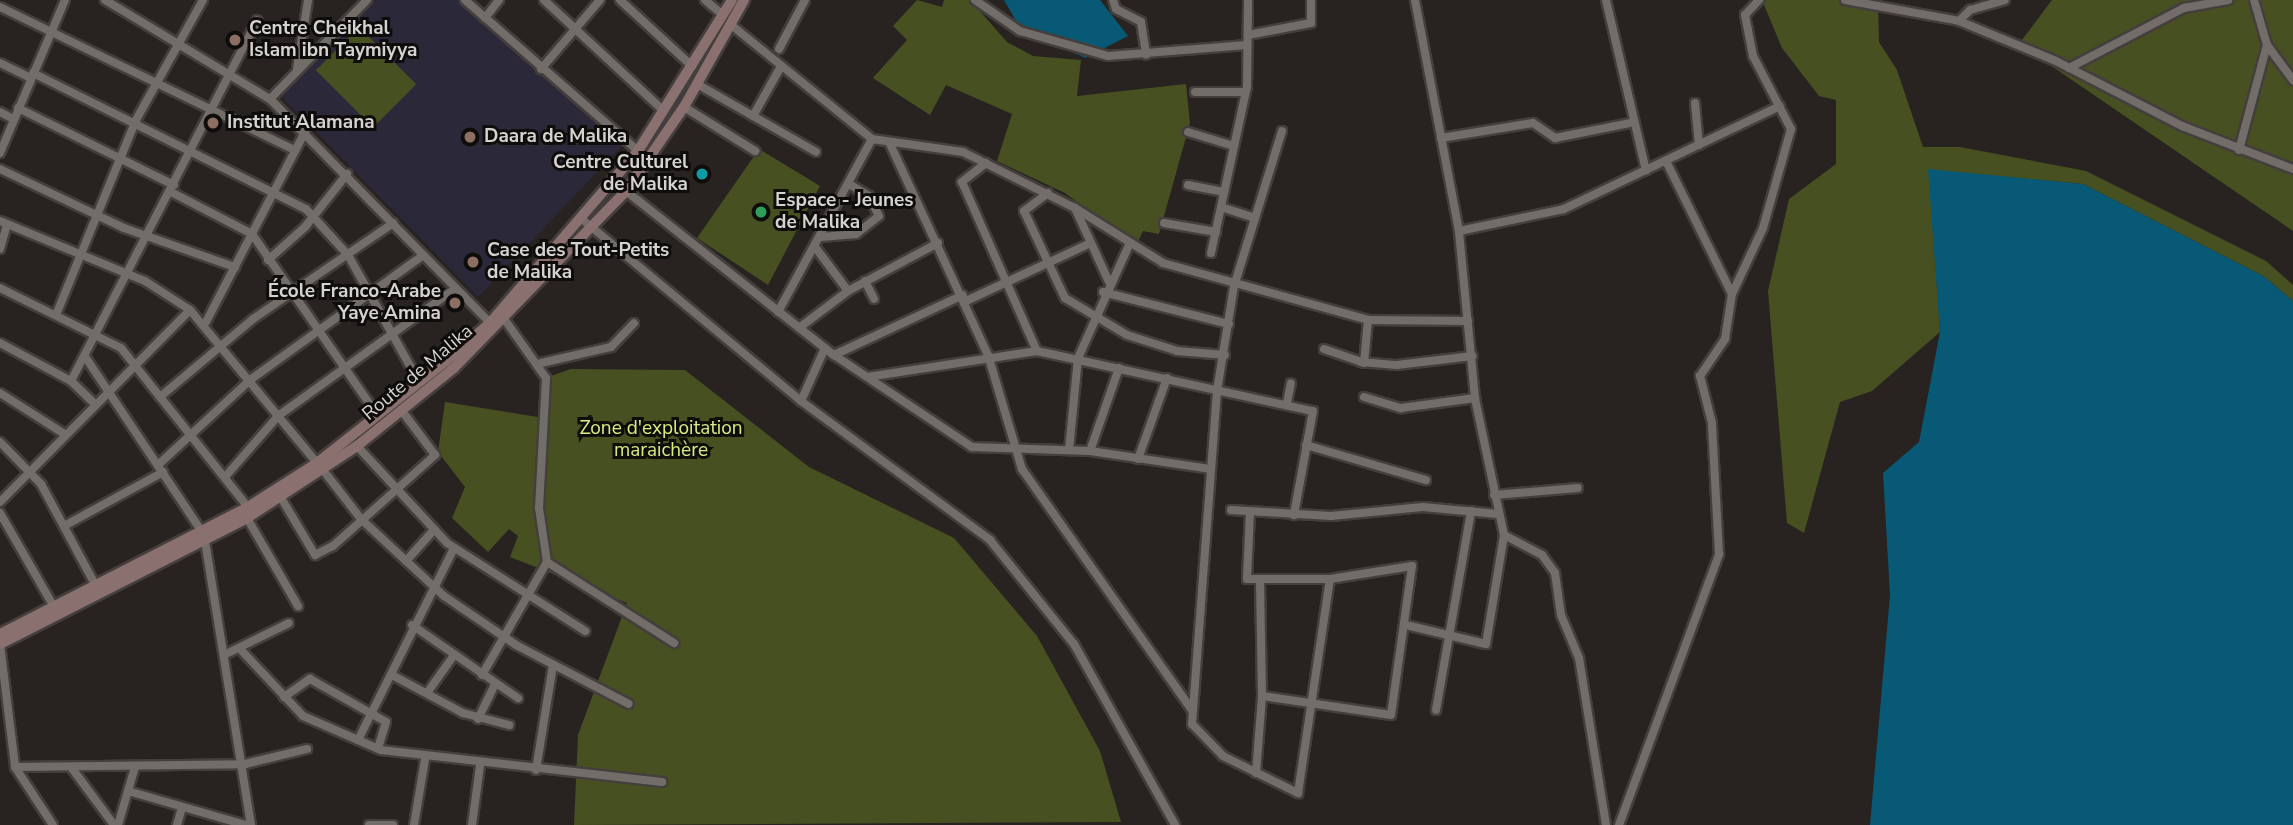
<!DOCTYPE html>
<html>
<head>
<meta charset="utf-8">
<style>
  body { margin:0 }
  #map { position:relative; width:2293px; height:825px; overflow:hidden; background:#282320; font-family:"Nunito Sans",sans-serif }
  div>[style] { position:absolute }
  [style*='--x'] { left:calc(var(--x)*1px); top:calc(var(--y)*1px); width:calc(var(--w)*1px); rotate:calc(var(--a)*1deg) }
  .education>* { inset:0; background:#2b2939 }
  .green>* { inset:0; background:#475020; transform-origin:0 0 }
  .water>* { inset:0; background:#075975 }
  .roads { filter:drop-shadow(2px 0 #443f3d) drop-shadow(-2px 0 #443f3d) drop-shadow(0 2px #443f3d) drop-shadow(0 -2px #443f3d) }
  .minor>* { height:8px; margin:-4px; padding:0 4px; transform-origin:4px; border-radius:4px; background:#736d69 }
  .secondary>* { height:10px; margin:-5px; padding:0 5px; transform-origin:5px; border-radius:5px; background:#8a706f }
  .dots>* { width:19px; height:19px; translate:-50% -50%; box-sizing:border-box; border:4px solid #0f0d0b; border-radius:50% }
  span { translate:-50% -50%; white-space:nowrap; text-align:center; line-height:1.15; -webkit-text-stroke:6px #0f0d0b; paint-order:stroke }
  .poi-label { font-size:19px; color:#d5d2d0; font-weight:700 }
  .left { translate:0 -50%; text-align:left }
  .right { translate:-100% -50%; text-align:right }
  .street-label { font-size:19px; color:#d5d2d0 }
  .park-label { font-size:19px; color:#d6ec81 }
</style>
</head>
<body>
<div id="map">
  <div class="education">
    <i style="clip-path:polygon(374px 0,461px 0,624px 144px,478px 297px,280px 95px)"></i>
  </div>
  <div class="green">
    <i style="clip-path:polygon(917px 0,942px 7px,944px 0,970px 0,1007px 42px,1033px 56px,1081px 60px,1077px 96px,1186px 84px,1190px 123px,1159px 234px,1143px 231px,1136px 246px,1065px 193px,997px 161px,1012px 114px,946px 85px,930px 115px,873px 78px,907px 40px,893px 26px)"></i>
    <i style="clip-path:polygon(1762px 0,1878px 0,1879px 42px,1897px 70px,1923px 147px,1960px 147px,2086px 171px,2266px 261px,2293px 285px,2293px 301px,2263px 276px,2083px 184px,1929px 170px,1940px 332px,1872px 391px,1840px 402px,1804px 533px,1787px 523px,1768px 291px,1789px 199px,1836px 164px,1836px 100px,1819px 96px,1782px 48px)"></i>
    <i style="clip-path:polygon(2052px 0,2293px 0,2293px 231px,2019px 44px)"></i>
    <i style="left:359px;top:27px;width:81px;height:61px;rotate:45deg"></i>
    <i style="clip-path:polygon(759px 149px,820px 186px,768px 285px,697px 238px)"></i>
    <i style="clip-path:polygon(571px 369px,685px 370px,809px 467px,954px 538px,1037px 636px,1100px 751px,1121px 822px,574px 825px,578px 735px,627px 603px,510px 557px,518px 536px,509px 529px,488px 552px,452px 518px,465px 487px,438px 452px,445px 402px,544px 418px,542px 379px)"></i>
  </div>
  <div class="water">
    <i style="clip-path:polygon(1004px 0,1100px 0,1128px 36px,1085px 58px,1019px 26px)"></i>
    <i style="clip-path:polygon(1928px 169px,2083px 184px,2263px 276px,2293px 301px,2293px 825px,1870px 825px,1890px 595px,1883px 473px,1919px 442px,1940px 332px)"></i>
  </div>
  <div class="roads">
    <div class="minor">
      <i style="--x:105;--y:0;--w:192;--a:31"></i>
      <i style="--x:270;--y:99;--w:314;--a:45.5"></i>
      <i style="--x:465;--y:0;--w:230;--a:41.1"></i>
      <i style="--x:544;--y:0;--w:163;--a:42.8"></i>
      <i style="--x:620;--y:0;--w:98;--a:42.5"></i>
      <i style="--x:705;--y:0;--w:23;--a:40"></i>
      <i style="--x:975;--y:0;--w:55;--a:34.6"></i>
      <i style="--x:1020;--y:31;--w:91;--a:15.9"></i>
      <i style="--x:1108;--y:56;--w:139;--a:-4.5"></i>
      <i style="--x:1113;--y:0;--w:9;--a:72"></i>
      <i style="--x:1116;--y:9;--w:28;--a:27"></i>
      <i style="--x:1141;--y:22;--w:33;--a:81"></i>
      <i style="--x:1606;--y:0;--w:175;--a:76.8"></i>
      <i style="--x:1845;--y:0;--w:116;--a:10.4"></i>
      <i style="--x:1959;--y:21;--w:16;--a:-45"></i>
      <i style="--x:1970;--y:10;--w:36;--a:-16"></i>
      <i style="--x:2254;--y:0;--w:47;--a:73.9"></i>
      <i style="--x:2267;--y:45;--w:44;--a:53.4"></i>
      <i style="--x:0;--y:7;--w:328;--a:25.9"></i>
      <i style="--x:485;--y:18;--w:23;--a:-52"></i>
      <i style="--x:1959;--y:21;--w:105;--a:22.4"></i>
      <i style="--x:2056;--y:61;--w:142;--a:27.3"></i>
      <i style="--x:2182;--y:126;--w:119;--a:21.2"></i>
      <i style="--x:730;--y:24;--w:183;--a:39"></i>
      <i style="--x:872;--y:139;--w:92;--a:8.1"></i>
      <i style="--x:963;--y:152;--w:125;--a:26.6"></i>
      <i style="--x:1075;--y:208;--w:104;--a:32"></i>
      <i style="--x:1163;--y:263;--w:213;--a:15.5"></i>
      <i style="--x:1368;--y:320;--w:100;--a:0.6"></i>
      <i style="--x:1248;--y:35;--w:64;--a:-10.8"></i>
      <i style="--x:1311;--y:23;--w:23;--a:-90"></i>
      <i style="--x:779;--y:49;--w:55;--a:-62"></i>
      <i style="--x:0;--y:63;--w:34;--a:26"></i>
      <i style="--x:2069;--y:68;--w:130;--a:-27.6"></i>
      <i style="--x:2184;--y:8;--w:45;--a:-10.3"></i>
      <i style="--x:297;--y:69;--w:70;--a:-80.9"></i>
      <i style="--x:541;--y:69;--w:91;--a:-49.5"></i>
      <i style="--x:33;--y:73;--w:305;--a:26.5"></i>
      <i style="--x:306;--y:209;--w:62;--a:47.6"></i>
      <i style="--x:348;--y:255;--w:145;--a:60.8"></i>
      <i style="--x:697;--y:84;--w:137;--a:29.7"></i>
      <i style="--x:1195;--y:92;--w:50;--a:0"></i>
      <i style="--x:270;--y:99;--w:139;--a:-45.6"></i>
      <i style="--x:1695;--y:103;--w:42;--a:84.6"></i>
      <i style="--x:684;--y:107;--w:84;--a:31.8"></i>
      <i style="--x:18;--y:108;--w:174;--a:26.3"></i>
      <i style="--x:0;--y:112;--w:15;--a:28"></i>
      <i style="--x:753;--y:116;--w:55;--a:-60.6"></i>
      <i style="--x:1282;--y:131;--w:162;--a:107.2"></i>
      <i style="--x:1234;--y:286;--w:106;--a:99.2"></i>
      <i style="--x:1217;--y:391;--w:334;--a:94.3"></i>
      <i style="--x:1192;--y:724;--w:45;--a:45.9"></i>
      <i style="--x:1223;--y:756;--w:84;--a:26.3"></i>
      <i style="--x:1298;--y:793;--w:216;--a:-81.5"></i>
      <i style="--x:1188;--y:132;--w:48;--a:16.9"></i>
      <i style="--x:1441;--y:138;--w:93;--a:-9.3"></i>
      <i style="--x:1533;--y:123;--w:27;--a:34"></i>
      <i style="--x:1555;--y:138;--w:76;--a:-11.3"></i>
      <i style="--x:890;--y:144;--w:233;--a:65.1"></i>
      <i style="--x:988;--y:355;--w:119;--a:73.4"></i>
      <i style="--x:1022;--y:469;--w:295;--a:54.8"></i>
      <i style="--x:2239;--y:150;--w:109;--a:-75.1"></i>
      <i style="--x:0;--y:153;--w:166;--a:-67"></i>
      <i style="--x:986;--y:163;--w:31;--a:142"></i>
      <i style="--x:962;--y:182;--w:185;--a:66.1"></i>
      <i style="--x:0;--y:169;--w:137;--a:25.4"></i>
      <i style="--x:124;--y:228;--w:118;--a:19.4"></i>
      <i style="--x:1188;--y:185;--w:37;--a:11"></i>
      <i style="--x:626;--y:191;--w:265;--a:38.3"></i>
      <i style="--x:834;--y:355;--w:166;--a:33.7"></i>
      <i style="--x:972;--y:447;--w:118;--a:1.9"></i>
      <i style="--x:1090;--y:451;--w:121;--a:8.5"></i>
      <i style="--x:171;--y:192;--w:91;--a:27.4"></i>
      <i style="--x:252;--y:234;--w:221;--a:55.3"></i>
      <i style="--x:1048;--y:193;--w:30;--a:143"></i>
      <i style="--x:1024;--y:211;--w:96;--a:64.8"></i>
      <i style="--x:1065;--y:298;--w:72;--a:30.8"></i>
      <i style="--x:1127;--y:335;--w:52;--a:17.7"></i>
      <i style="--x:1177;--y:351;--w:48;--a:4.8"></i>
      <i style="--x:1221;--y:207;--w:36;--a:18"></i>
      <i style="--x:1075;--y:208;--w:81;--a:65.3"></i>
      <i style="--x:583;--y:220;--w:283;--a:39.7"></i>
      <i style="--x:801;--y:401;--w:235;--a:36.3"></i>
      <i style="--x:990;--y:540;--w:134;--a:51.1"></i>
      <i style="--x:1074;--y:644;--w:207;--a:60.8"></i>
      <i style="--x:0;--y:221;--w:157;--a:22.5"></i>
      <i style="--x:145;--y:281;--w:54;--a:32.8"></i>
      <i style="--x:190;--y:310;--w:199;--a:50.3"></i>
      <i style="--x:1164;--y:223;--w:53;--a:9.8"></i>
      <i style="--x:1459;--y:231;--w:107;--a:-11.8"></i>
      <i style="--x:1564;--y:209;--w:239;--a:-25.5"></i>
      <i style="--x:821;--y:237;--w:35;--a:-5"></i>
      <i style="--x:856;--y:234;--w:29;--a:-38"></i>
      <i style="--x:879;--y:216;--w:22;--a:-117"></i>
      <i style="--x:869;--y:196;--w:21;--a:-149"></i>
      <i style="--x:815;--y:247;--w:55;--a:53.1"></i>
      <i style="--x:0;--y:249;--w:26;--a:-74"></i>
      <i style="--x:1211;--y:253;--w:170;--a:-77.8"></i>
      <i style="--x:1247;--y:87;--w:87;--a:-89.3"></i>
      <i style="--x:268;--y:260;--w:50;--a:-41.7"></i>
      <i style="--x:305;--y:227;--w:68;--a:-51.6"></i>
      <i style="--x:865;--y:281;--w:20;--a:63"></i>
      <i style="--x:0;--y:288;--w:135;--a:26.4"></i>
      <i style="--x:121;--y:348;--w:203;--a:51.4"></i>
      <i style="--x:1103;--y:292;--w:130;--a:14.3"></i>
      <i style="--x:1732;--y:294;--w:73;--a:-64.8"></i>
      <i style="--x:1763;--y:228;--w:103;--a:-74.2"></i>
      <i style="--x:1791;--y:129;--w:82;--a:-117.5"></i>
      <i style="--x:1753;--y:56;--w:42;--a:-101"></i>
      <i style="--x:1745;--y:15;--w:21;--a:-47"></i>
      <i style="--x:966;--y:301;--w:136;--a:-24.9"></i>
      <i style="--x:778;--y:312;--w:197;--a:-61.5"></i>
      <i style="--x:56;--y:315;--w:211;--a:-67.7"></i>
      <i style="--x:136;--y:120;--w:137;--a:-60.8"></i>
      <i style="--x:206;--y:322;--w:216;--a:-62.5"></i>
      <i style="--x:799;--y:328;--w:61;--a:-37.1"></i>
      <i style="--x:848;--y:291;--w:102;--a:-28.1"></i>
      <i style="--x:0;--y:343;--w:81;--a:28.2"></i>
      <i style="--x:71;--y:381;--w:33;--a:44"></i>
      <i style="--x:1324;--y:349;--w:39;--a:19"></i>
      <i style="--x:1361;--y:362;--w:36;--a:5"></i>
      <i style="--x:1397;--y:365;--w:76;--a:-6.8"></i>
      <i style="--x:834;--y:355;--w:142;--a:-24.9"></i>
      <i style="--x:86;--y:358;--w:209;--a:56.3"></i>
      <i style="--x:541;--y:363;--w:72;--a:-12.9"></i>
      <i style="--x:611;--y:347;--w:33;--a:-46"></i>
      <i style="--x:1364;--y:363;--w:43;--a:-84.7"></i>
      <i style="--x:867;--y:377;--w:172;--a:-8.7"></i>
      <i style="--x:1037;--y:351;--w:282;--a:12.3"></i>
      <i style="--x:1313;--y:411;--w:106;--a:100.4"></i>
      <i style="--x:71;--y:381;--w:406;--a:-62.7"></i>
      <i style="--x:0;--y:393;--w:78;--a:32.5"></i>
      <i style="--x:160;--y:397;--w:121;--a:-40"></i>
      <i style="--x:253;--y:319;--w:170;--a:-34.4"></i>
      <i style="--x:1364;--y:397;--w:39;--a:17"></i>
      <i style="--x:1401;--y:408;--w:75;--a:-7.7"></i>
      <i style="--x:801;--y:401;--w:58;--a:-65.6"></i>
      <i style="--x:1287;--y:403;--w:20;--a:-79"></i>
      <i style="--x:0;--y:442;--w:59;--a:45.7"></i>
      <i style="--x:41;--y:484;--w:116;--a:61.7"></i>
      <i style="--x:1306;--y:445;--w:125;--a:16.3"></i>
      <i style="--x:357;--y:446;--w:132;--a:47.1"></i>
      <i style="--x:447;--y:543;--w:164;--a:32.5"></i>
      <i style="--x:1069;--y:450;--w:92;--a:-84.4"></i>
      <i style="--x:1078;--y:358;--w:126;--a:-65.7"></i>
      <i style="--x:1090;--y:451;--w:88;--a:-70.7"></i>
      <i style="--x:1138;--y:459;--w:86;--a:-70.3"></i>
      <i style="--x:158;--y:465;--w:125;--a:-42.7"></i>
      <i style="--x:250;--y:380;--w:213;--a:-35.8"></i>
      <i style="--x:323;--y:470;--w:62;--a:52.2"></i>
      <i style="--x:361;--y:519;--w:113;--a:42.9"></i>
      <i style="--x:444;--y:596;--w:87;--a:34.2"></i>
      <i style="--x:516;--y:645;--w:127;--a:27.6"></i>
      <i style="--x:225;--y:477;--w:81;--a:-49"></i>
      <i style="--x:278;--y:416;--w:218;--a:-35.7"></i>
      <i style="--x:1494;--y:495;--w:84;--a:-4.8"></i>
      <i style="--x:280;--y:496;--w:69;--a:59.3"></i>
      <i style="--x:315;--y:555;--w:20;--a:-27"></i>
      <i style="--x:333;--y:546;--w:137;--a:-41.7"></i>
      <i style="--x:435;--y:455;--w:55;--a:-126.9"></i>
      <i style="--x:0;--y:502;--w:270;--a:-45.3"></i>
      <i style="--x:1231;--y:510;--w:100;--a:3.4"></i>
      <i style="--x:1331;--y:516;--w:92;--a:-5.6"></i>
      <i style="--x:1423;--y:507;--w:75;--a:5.3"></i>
      <i style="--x:1250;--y:512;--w:67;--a:92.6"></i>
      <i style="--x:1247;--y:579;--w:83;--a:0"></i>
      <i style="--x:1330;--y:579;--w:83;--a:-9"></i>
      <i style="--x:1412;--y:566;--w:150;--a:98"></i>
      <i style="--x:1391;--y:715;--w:130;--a:-171.6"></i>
      <i style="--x:0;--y:513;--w:108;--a:60.1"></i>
      <i style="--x:247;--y:518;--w:102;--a:59.9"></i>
      <i style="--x:64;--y:526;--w:113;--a:-28.6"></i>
      <i style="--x:1504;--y:535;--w:43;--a:27.8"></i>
      <i style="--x:1542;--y:555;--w:22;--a:54"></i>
      <i style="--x:1555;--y:573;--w:42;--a:81.9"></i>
      <i style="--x:1561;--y:615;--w:47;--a:67.3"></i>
      <i style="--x:1579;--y:658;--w:169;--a:80.8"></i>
      <i style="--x:205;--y:541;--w:288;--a:80.8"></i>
      <i style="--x:406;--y:561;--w:40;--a:-48"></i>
      <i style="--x:547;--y:562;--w:151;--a:32.5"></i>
      <i style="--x:412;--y:625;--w:129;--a:34.6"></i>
      <i style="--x:1406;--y:625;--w:82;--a:13.4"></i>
      <i style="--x:1486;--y:644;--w:110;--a:-80.6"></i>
      <i style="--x:1504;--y:535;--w:140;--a:-102"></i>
      <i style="--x:1475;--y:398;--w:168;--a:-95.5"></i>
      <i style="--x:1459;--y:231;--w:235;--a:-100.8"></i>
      <i style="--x:0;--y:644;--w:124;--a:83"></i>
      <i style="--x:15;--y:767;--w:69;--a:56.8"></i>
      <i style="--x:242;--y:651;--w:89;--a:46.8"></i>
      <i style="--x:303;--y:716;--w:85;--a:23.6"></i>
      <i style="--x:381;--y:750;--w:283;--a:6.5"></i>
      <i style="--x:226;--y:654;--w:70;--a:-26.2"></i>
      <i style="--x:392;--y:675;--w:81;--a:28.2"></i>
      <i style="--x:463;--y:713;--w:48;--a:14.6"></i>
      <i style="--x:482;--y:675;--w:130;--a:-60.1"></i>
      <i style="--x:547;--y:562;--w:55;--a:-98.4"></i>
      <i style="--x:539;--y:508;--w:130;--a:-86.9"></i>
      <i style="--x:546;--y:378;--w:71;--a:-125.3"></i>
      <i style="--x:427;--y:693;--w:43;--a:-54.5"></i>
      <i style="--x:284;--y:697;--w:32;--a:-35"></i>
      <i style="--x:310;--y:679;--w:87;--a:29.5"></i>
      <i style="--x:386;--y:722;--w:28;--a:107"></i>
      <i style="--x:1436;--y:710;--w:202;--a:-80"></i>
      <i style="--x:478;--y:719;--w:39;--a:-64"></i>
      <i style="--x:358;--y:740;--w:215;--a:-63.4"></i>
      <i style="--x:15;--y:767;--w:230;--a:-0.7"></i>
      <i style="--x:245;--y:764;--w:64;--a:-13.6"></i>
      <i style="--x:71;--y:767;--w:72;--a:53.4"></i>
      <i style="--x:536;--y:770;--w:106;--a:-80.8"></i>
      <i style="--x:1256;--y:773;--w:77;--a:-85.5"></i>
      <i style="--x:1262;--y:696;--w:117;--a:-91"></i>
      <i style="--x:128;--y:791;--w:123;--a:16.1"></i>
      <i style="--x:118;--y:825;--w:60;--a:-73.7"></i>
      <i style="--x:177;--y:825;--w:19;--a:-74"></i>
      <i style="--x:369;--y:825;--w:24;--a:0"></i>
      <i style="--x:414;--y:825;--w:67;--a:-80.5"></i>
      <i style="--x:472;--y:825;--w:60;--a:-82.3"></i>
      <i style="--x:1619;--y:825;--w:289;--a:-69.7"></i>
      <i style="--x:1719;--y:554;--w:131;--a:-93.1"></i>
      <i style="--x:1712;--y:423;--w:49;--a:-104.3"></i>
      <i style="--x:1700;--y:376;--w:45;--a:-56"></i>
      <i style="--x:1725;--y:339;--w:46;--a:-81.2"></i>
      <i style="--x:1732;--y:294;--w:148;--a:-116.4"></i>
    </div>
    <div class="secondary">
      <i style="--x:0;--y:634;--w:279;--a:-27.1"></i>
      <i style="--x:248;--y:507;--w:82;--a:-32.5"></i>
      <i style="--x:317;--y:463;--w:164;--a:-38.3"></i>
      <i style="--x:446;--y:361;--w:58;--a:-40.8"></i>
      <i style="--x:490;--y:323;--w:227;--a:-49.3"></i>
      <i style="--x:638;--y:151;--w:178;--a:-58.1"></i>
      <i style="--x:0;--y:644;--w:277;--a:-27"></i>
      <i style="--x:247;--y:518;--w:131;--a:-33.2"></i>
      <i style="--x:357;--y:446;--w:124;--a:-38.8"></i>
      <i style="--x:454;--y:368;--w:247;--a:-45.8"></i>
      <i style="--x:626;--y:191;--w:102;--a:-55.4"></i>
      <i style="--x:684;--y:107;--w:123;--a:-60.7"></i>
    </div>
  </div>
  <div class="dots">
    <i style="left:235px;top:40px;background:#8d6e63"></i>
    <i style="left:213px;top:123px;background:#8d6e63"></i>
    <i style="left:470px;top:137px;background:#8d6e63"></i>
    <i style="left:702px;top:174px;background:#0f9aa8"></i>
    <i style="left:761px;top:212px;background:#2e9e5b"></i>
    <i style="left:473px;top:262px;background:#8d6e63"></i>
    <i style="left:455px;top:303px;background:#8d6e63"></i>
  </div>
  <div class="poi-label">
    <span class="left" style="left:249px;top:40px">Centre Cheikhal<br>Islam ibn Taymiyya</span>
    <span class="left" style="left:227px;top:123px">Institut Alamana</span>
    <span class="left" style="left:484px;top:137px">Daara de Malika</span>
    <span class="right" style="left:688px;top:174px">Centre Culturel<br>de Malika</span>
    <span class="left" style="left:775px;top:212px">Espace - Jeunes<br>de Malika</span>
    <span class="left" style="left:487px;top:262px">Case des Tout-Petits<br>de Malika</span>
    <span class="right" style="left:441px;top:303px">École Franco-Arabe<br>Yaye Amina</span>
  </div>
  <div class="street-label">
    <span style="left:418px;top:373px;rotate:-40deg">Route de Malika</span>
  </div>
  <div class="park-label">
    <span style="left:661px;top:440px">Zone d'exploitation<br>maraichère</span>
  </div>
</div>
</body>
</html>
